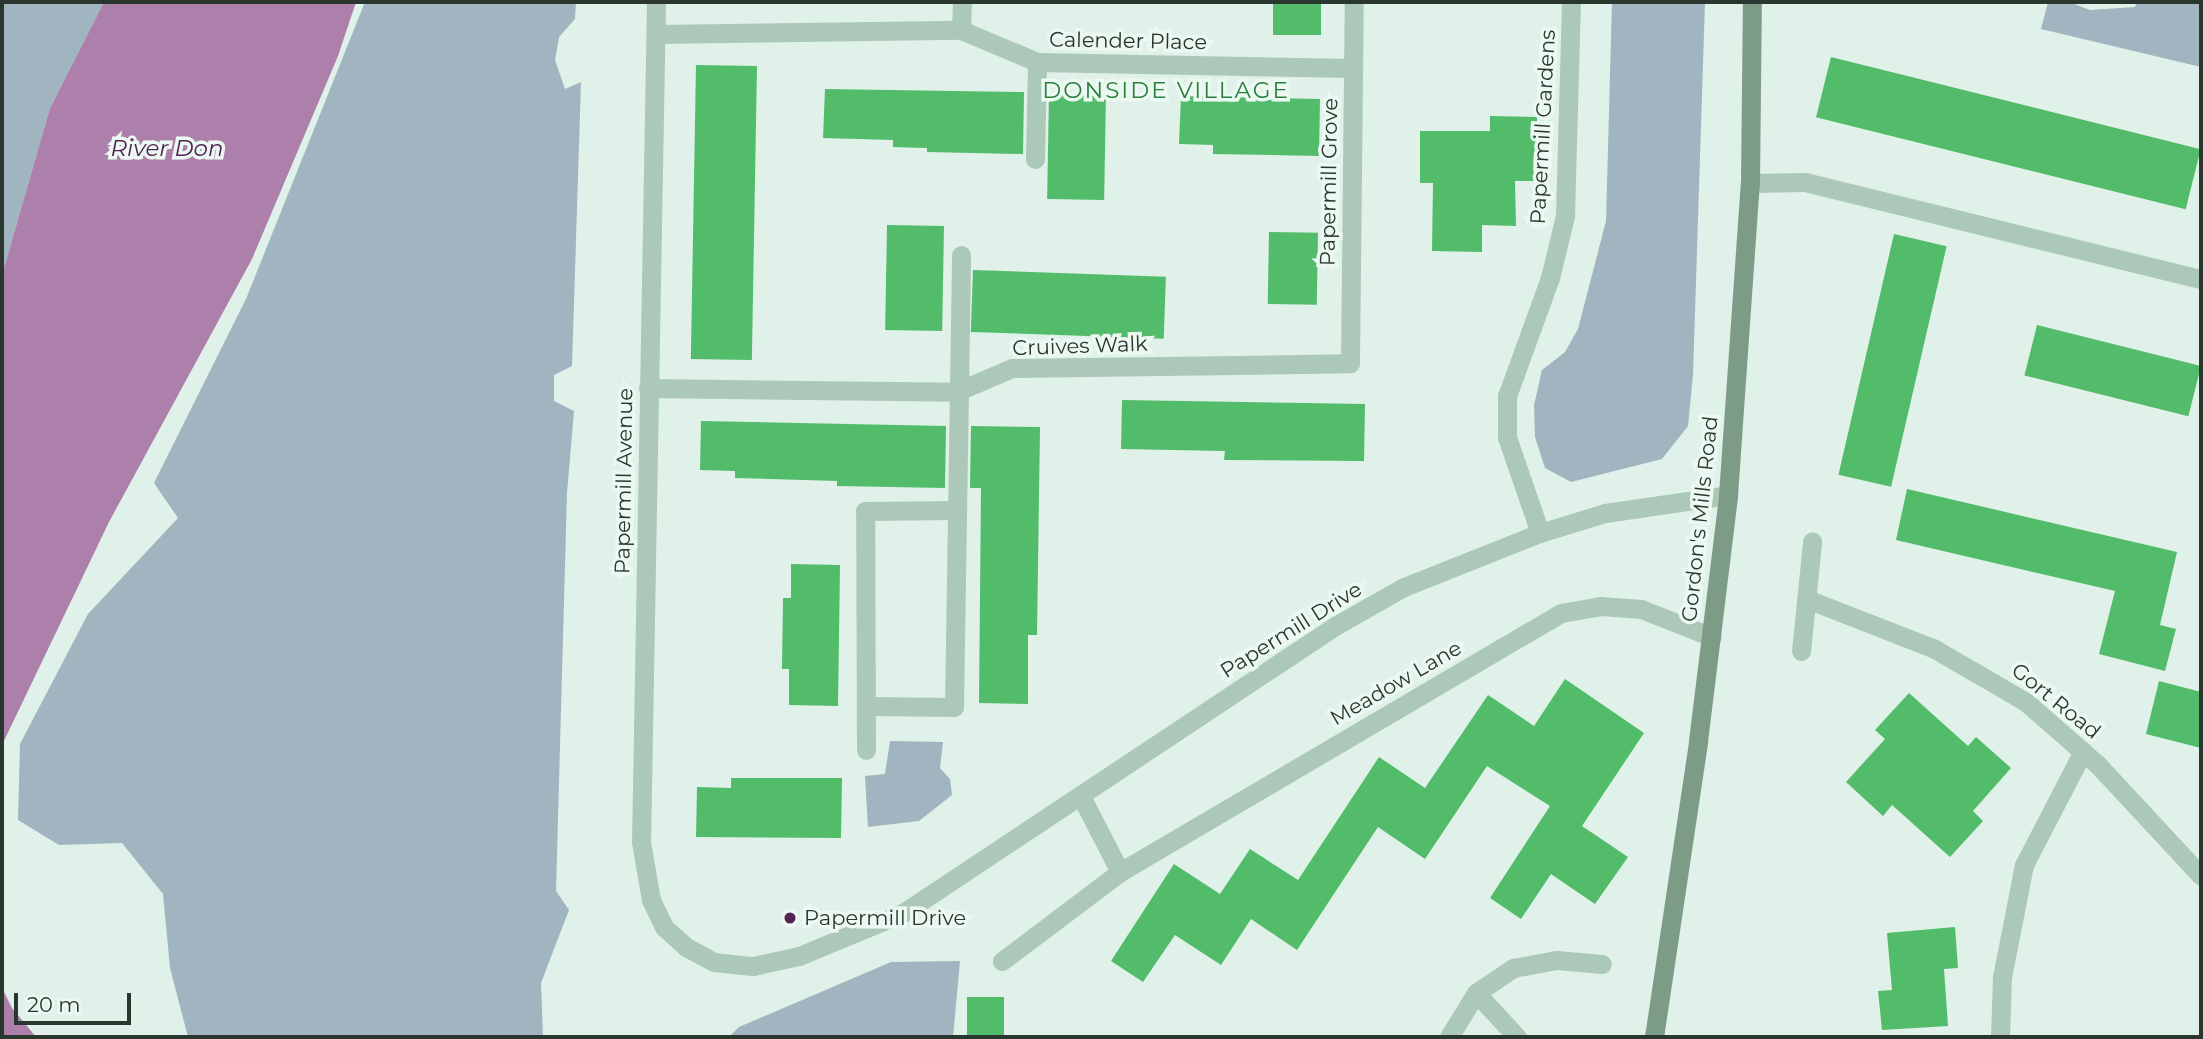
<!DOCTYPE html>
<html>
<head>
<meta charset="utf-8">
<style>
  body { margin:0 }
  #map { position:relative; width:2203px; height:1039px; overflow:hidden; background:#dff1e8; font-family:Montserrat,sans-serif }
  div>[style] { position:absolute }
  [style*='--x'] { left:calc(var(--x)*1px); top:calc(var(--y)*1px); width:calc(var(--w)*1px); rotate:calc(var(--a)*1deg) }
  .green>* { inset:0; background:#a0b5bf }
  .water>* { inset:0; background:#ac80ab }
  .building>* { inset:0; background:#52bc6a; transform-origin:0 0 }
  .minor>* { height:19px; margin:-9.5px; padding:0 9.5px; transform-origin:9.5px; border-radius:9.5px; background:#acc8b8 }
  .secondary>* { height:19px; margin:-9.5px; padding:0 9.5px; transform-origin:9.5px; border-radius:9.5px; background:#7d9c88 }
  .dots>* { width:19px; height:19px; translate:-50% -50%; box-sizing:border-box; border:4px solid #ebf9f2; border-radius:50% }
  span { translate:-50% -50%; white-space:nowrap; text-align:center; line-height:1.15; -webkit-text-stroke:7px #ebf9f2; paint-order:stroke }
  .street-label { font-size:21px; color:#2a372e }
  .poi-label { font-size:21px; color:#2a372e }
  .left { translate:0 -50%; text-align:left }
  .neighbourhood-label { font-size:23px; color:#2a7f3d; letter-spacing:2px }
  .water-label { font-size:23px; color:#552353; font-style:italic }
  .frame { position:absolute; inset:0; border:4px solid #2a372e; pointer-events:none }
  .scale { position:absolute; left:14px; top:993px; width:117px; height:32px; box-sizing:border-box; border:4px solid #2a372e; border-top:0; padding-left:9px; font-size:21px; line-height:24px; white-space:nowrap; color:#2a372e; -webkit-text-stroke:5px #ebf9f2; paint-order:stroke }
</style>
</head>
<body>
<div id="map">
  <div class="green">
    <i style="clip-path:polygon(2px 2px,104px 2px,50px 108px,2px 275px)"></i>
    <i style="clip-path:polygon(365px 2px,576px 2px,575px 19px,559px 37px,555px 60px,565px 89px,581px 82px,572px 366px,554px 375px,554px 401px,574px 411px,567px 493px,556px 891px,569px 910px,541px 983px,543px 1037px,188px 1037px,170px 968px,163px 894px,122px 843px,59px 845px,18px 820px,20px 744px,88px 614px,178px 518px,154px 483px,246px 299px)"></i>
    <i style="clip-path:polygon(1612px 2px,1705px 2px,1693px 375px,1688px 426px,1662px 459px,1571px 482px,1545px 468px,1535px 437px,1534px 405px,1542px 370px,1565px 352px,1578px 329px,1606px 221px)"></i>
    <i style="clip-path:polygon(2048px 2px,2069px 2px,2090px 10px,2135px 7px,2137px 2px,2201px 2px,2201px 67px,2041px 29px)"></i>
    <i style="clip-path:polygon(890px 741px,943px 742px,940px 768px,950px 779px,952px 795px,919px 821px,868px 827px,865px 776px,885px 774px)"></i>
    <i style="clip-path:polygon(960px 961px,953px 1037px,729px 1037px,739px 1027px,891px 962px)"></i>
  </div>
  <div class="water">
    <i style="clip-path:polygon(104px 2px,356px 2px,338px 56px,252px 259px,109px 522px,2px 745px,2px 275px,50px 108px)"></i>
    <i style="clip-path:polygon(2px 988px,12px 1008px,36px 1037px,2px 1037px)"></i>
  </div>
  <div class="building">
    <i style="left:1273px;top:2px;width:48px;height:33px"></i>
    <i style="left:1831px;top:57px;width:381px;height:62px;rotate:14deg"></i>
    <i style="left:696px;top:65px;width:61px;height:294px;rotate:1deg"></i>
    <i style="clip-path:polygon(825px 89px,1024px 92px,1023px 154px,927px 152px,927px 148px,893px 147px,893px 140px,823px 138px)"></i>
    <i style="left:1049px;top:93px;width:57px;height:106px;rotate:1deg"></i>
    <i style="clip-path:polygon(1181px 96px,1320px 99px,1319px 156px,1213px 154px,1213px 145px,1179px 144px)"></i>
    <i style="clip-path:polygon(1490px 116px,1537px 117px,1537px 181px,1515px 181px,1516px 226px,1482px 225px,1482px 252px,1432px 251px,1433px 183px,1420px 183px,1420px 131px,1490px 131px)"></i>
    <i style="left:887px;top:225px;width:57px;height:105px;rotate:1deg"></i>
    <i style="left:1269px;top:232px;width:49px;height:72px;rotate:1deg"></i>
    <i style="left:1894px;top:234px;width:54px;height:247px;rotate:13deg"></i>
    <i style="left:973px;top:270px;width:193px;height:62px;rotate:2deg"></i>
    <i style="left:2037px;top:325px;width:169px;height:52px;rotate:14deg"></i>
    <i style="clip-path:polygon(1122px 400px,1365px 404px,1364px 461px,1224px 460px,1225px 451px,1121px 449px)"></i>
    <i style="clip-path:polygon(701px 421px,946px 426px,945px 488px,837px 486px,837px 481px,735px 478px,735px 471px,700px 470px)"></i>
    <i style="clip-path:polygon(971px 426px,1040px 427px,1037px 635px,1028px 635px,1028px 704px,979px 703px,981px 488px,970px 488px)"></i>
    <i style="clip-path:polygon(1907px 489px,2177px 552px,2160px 625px,2176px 629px,2165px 671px,2099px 654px,2115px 591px,1896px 540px)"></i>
    <i style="clip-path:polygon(791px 564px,840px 565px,838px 706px,789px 705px,789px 669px,782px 669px,783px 598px,791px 598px)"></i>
    <i style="clip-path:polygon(1565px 679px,1644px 733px,1582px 826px,1628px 857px,1595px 904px,1551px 874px,1521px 919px,1490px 898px,1550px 806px,1487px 766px,1425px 859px,1378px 827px,1297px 950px,1251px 919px,1221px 965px,1175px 935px,1143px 982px,1111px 961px,1174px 864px,1220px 894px,1250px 849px,1298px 880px,1379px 757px,1425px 788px,1488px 695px,1534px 726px)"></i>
    <i style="clip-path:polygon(2159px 681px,2201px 692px,2201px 748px,2146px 734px)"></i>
    <i style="clip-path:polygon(1909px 693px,1968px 746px,1976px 737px,2011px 768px,1973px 811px,1983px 821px,1950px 857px,1892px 805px,1883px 816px,1846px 782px,1885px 739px,1875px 730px)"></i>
    <i style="clip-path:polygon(731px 778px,842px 778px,841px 838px,696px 837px,697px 787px,731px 788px)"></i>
    <i style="clip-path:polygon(1955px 927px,1958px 968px,1944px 969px,1948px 1026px,1882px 1030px,1878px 991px,1892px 990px,1887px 933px)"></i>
    <i style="left:967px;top:997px;width:37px;height:40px"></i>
  </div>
  <div class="minor">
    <i style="--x:656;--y:2;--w:840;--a:91.02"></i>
    <i style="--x:641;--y:842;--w:59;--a:80.2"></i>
    <i style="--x:651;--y:900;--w:30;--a:64"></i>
    <i style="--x:664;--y:927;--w:30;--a:42"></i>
    <i style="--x:686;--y:947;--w:32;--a:28"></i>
    <i style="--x:714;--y:962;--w:39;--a:6"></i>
    <i style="--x:753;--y:966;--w:47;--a:-12.3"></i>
    <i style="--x:799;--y:956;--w:113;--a:-22.5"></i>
    <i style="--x:903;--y:913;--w:519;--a:-33.6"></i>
    <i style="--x:1335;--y:626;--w:79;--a:-29.5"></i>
    <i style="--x:1404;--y:587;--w:146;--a:-21.7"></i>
    <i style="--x:1540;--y:533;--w:68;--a:-17.1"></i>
    <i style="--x:1605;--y:513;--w:124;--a:-8.3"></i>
    <i style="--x:961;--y:30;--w:28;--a:-88"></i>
    <i style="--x:656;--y:34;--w:305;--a:-0.8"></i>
    <i style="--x:961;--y:30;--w:82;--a:22.8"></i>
    <i style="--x:1037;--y:62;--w:316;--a:1.1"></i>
    <i style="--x:1035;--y:159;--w:97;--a:-88.8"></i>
    <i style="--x:1750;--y:183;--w:55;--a:-1"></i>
    <i style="--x:1805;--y:182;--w:408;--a:13.8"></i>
    <i style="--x:648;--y:388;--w:308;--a:0.7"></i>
    <i style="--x:956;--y:392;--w:61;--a:-23.2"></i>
    <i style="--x:1012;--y:368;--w:338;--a:-0.8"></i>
    <i style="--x:1350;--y:363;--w:361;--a:-89.4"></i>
    <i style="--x:1540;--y:533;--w:102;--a:-109"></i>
    <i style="--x:1507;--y:437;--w:41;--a:-90"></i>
    <i style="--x:1507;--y:396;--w:126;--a:-70"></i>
    <i style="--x:1550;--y:278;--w:64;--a:-76.4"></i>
    <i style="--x:1565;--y:216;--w:214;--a:-88.4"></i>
    <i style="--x:1807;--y:599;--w:135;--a:21.3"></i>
    <i style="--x:1933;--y:648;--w:108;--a:30.1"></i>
    <i style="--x:2026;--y:702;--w:96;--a:41.2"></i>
    <i style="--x:2098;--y:765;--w:151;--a:47.1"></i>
    <i style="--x:1801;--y:651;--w:110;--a:-84.2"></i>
    <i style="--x:866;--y:706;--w:88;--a:0.7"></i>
    <i style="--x:954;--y:707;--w:452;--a:-89.1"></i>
    <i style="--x:866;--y:750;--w:239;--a:-90.2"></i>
    <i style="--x:865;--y:511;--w:91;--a:-0.6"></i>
    <i style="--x:1082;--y:798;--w:83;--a:62.8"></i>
    <i style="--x:1002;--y:961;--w:148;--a:-37"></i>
    <i style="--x:1120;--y:872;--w:511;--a:-30.43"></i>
    <i style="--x:1561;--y:613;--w:40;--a:-10"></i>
    <i style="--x:1600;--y:606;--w:41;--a:4.2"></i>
    <i style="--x:1641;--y:609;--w:76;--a:21.5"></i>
    <i style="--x:1476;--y:993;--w:60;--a:47"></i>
    <i style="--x:1449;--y:1037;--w:52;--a:-58.5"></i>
    <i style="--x:1476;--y:993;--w:45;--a:-34"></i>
    <i style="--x:1513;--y:968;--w:44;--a:-10.5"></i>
    <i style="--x:1556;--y:960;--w:46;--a:5"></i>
    <i style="--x:2000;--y:1037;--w:60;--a:-88.1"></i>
    <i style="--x:2002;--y:977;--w:114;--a:-78.9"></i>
    <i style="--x:2024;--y:865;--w:128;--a:-62.6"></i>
  </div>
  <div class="secondary">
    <i style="--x:1654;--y:1037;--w:299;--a:-81.5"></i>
    <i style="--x:1698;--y:741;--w:248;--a:-83"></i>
    <i style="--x:1728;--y:495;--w:313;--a:-86"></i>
    <i style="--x:1750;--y:183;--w:181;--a:-89.4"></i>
  </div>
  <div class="dots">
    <i style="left:790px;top:918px;background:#552353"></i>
  </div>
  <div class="street-label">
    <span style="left:1128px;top:41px;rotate:1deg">Calender Place</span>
    <span style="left:1543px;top:127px;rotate:-87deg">Papermill Gardens</span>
    <span style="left:1329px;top:182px;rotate:-89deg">Papermill Grove</span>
    <span style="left:1080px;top:346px;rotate:-2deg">Cruives Walk</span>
    <span style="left:624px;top:481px;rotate:-89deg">Papermill Avenue</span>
    <span style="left:1700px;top:519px;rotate:-84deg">Gordon's Mills Road</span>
    <span style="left:1291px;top:630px;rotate:-32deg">Papermill Drive</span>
    <span style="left:1396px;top:683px;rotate:-30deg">Meadow Lane</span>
    <span style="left:2056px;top:701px;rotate:39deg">Gort Road</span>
  </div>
  <div class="poi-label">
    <span class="left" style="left:804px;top:918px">Papermill Drive</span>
  </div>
  <div class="neighbourhood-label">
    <span style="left:1166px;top:90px">DONSIDE VILLAGE</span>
  </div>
  <div class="water-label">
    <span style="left:167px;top:148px">River Don</span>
  </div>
  <div class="frame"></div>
  <div class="scale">20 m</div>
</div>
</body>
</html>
